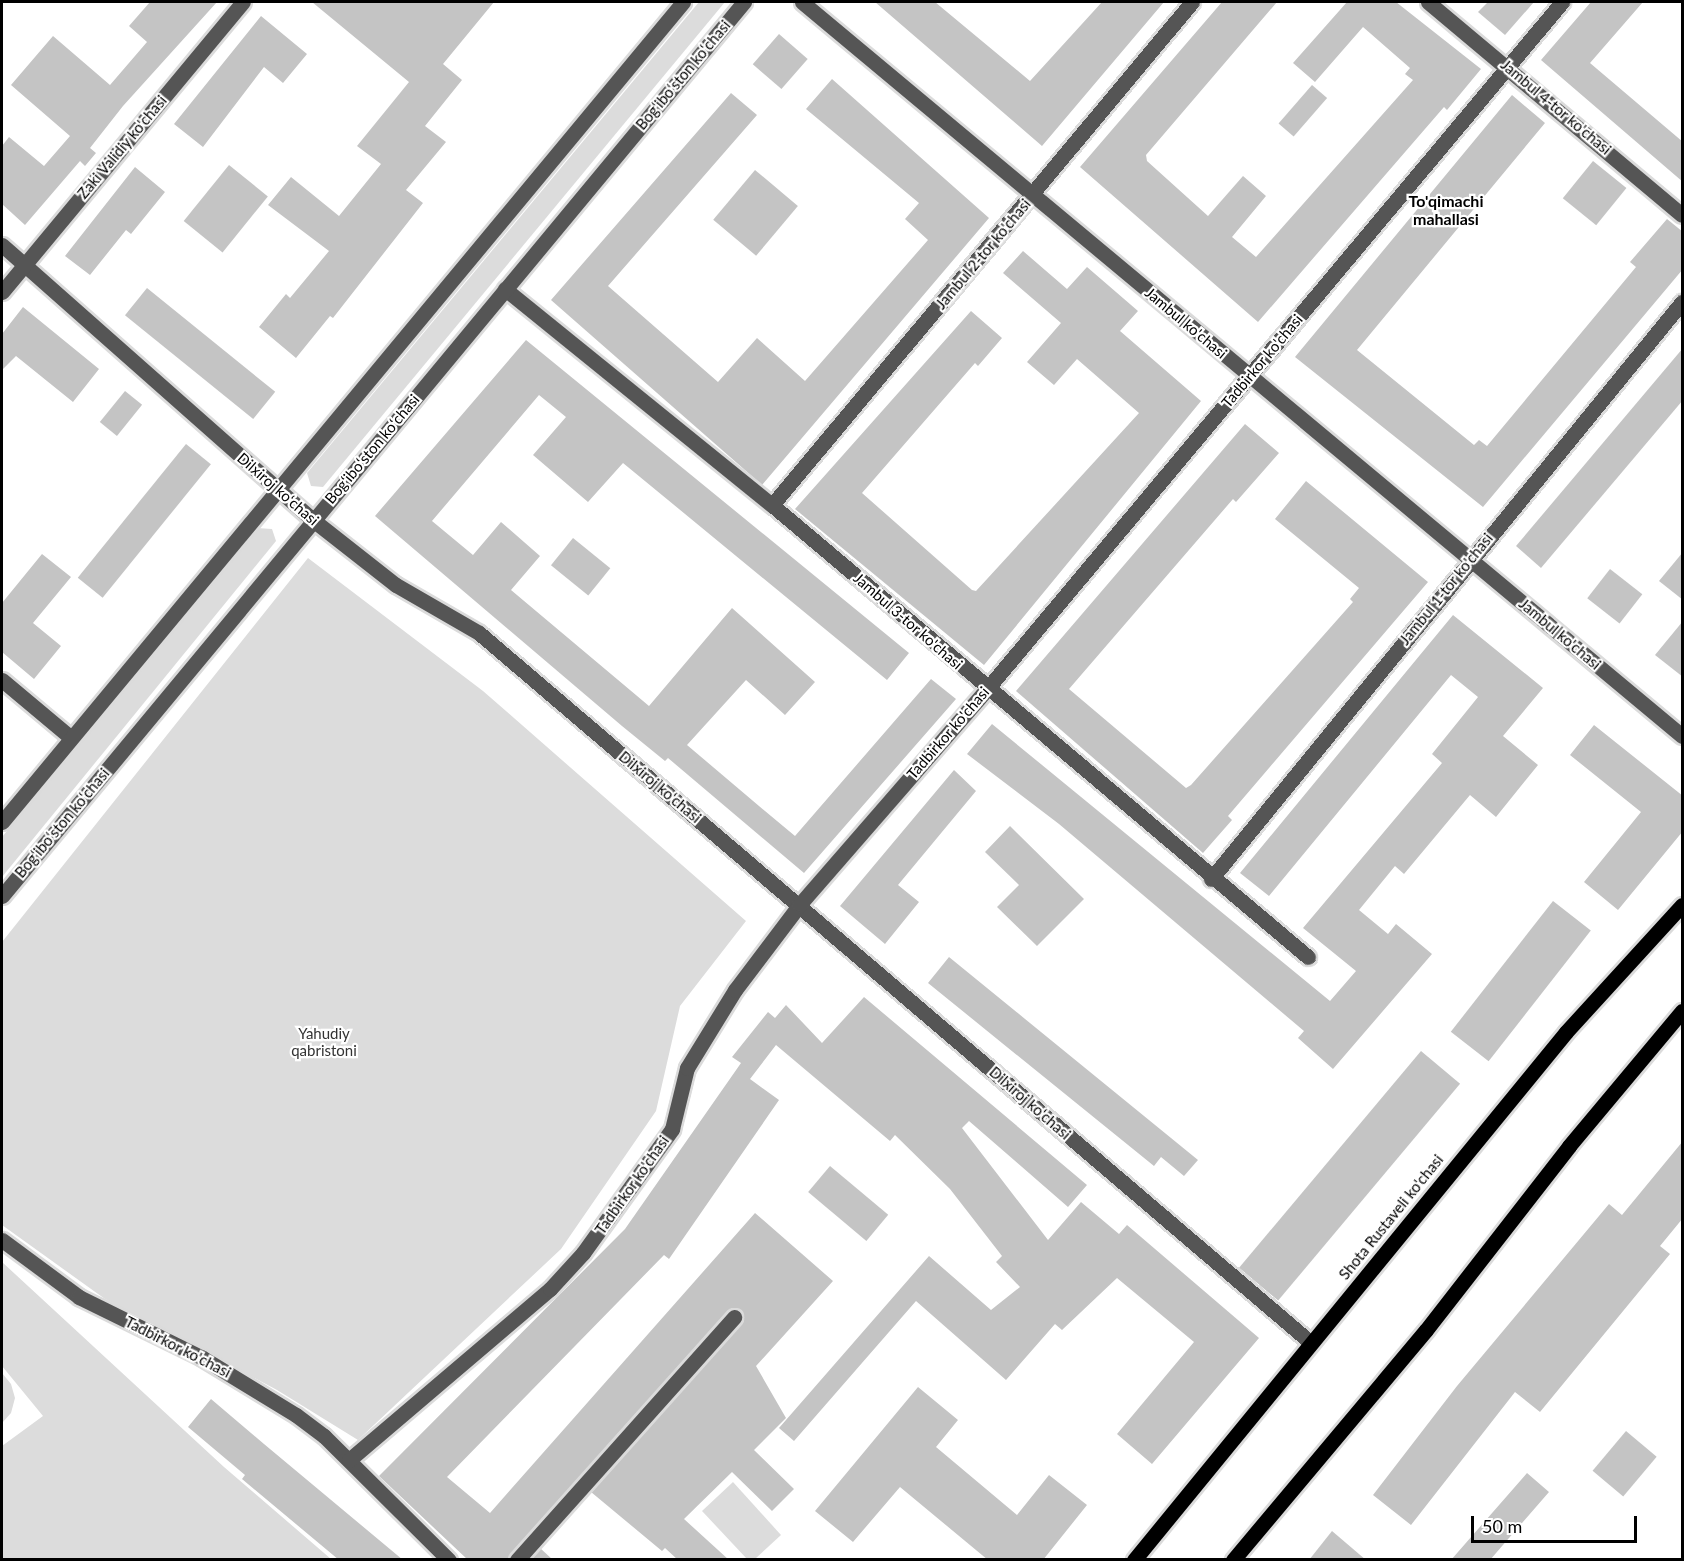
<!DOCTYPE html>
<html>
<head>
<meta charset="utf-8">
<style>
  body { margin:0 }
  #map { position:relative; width:1684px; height:1561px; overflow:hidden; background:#fff; font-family:Lato,sans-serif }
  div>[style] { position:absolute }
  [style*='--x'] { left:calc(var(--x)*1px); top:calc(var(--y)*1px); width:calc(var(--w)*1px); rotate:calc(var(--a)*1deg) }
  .green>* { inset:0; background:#dcdcdc }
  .building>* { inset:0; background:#c4c4c4; transform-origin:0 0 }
  .roads { filter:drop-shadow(2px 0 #dbdbdb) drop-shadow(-2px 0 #dbdbdb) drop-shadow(0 2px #dbdbdb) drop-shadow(0 -2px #dbdbdb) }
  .minor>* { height:15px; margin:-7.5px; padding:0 7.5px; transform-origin:7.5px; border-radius:7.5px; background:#555 }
  .major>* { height:15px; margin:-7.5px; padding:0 7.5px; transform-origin:7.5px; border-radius:7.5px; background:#000 }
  span { translate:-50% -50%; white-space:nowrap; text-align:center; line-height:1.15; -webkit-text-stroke:4.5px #fff; paint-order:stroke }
  .street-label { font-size:15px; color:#000 }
  .park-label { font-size:15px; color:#333 }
  .neighbourhood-label { font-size:16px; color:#000; font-weight:700 }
  .frame { position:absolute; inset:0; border:3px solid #000; pointer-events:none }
  .scale { position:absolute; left:1471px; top:1516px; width:166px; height:27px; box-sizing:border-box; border:3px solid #000; border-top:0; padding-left:8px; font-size:18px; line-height:21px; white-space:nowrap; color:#000; -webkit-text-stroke:4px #fff; paint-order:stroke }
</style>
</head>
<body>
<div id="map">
  <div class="green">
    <i style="clip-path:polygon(699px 2px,725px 2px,323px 487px,311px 486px,307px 473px)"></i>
    <i style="clip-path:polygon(257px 528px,272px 529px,276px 541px,2px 877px,2px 837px)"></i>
    <i style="clip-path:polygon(308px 558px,483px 691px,746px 921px,680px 1006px,656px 1111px,561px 1249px,358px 1440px,277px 1390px,105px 1299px,2px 1225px,2px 942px)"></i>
    <i style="clip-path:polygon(2px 1262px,224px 1467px,331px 1559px,2px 1559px,2px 1446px,43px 1416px,2px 1366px)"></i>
    <i style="clip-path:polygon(2px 1373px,11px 1384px,15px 1398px,11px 1413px,2px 1423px)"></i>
    <i style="clip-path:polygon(733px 1482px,781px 1535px,755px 1559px,747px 1559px,702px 1511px)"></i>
  </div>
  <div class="building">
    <i style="clip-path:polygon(150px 2px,217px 2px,123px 106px,90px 148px,96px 153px,85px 166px,80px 161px,25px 225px,2px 204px,2px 146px,9px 137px,44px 166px,70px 136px,11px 85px,53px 36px,110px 85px,147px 42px,129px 26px)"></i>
    <i style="clip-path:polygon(312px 2px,494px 2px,443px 64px,462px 80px,425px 126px,446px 142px,406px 190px,423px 203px,333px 318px,330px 316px,296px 358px,259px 327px,286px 294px,290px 298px,329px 251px,268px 205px,291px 177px,339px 216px,381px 164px,357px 146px,409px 82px)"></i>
    <i style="clip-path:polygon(875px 2px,935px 2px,1030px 81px,1102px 2px,1164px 2px,1042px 146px)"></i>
    <i style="clip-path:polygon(1222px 2px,1277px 2px,1146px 155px,1147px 161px,1208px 216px,1243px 176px,1266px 196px,1232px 237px,1256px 257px,1413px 80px,1405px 74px,1410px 68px,1363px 27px,1315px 82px,1293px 63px,1347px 2px,1396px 2px,1481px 69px,1447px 110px,1444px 107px,1258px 322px,1080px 167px)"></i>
    <i style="clip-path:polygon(1488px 2px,1534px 2px,1505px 35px,1478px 12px)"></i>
    <i style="clip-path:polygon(1591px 2px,1643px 2px,1590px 63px,1683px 142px,1683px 182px,1541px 60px)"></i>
    <i style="clip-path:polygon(261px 16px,307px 54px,283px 83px,264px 67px,203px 147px,174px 124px)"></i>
    <i style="left:779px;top:34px;width:38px;height:40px;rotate:41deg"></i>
    <i style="clip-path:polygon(832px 79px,989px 218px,762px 485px,551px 300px,731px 93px,757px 115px,608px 286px,718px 382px,757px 338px,805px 381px,928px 240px,905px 219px,919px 203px,806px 109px)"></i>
    <i style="left:1312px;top:85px;width:20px;height:51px;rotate:41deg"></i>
    <i style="clip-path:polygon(1512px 95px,1545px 123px,1357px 350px,1474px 445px,1479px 440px,1487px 446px,1636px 267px,1630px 262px,1667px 219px,1683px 232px,1683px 269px,1483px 507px,1295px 357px)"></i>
    <i style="left:1593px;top:161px;width:43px;height:48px;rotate:39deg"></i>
    <i style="left:229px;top:165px;width:50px;height:72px;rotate:39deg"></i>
    <i style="clip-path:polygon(135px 167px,165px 192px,131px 234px,126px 230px,90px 275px,65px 256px)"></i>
    <i style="left:755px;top:170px;width:56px;height:65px;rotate:40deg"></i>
    <i style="clip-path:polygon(1023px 251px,1067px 289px,1087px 267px,1138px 311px,1120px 331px,1201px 401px,984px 665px,795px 509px,971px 311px,1002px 338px,978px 366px,975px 363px,862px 493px,972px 590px,976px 591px,1139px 413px,1077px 359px,1054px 385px,1027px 362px,1061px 323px,1003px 273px)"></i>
    <i style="left:147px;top:288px;width:165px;height:35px;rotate:39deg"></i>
    <i style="clip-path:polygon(23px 307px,99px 369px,73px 402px,16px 356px,2px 370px,2px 334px)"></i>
    <i style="clip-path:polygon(526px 340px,909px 653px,887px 680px,623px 463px,588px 502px,533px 455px,566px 417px,539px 395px,432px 521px,473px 555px,501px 522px,540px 556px,511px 590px,649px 706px,732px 608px,815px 682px,785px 715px,746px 680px,687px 745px,765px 811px,795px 836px,931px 679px,956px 699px,804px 873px,668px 758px,665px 761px,622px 726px,375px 516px)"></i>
    <i style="clip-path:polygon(1683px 348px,1683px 400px,1541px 568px,1516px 546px)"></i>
    <i style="left:125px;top:391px;width:22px;height:40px;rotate:39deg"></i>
    <i style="clip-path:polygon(1245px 424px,1279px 453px,1236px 502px,1233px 499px,1069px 689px,1186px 788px,1191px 785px,1353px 602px,1350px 599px,1359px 588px,1275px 519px,1306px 481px,1428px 582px,1228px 816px,1232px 820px,1203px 853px,1016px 691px)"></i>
    <i style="left:186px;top:444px;width:32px;height:172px;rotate:39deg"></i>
    <i style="left:573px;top:538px;width:48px;height:35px;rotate:39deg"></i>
    <i style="clip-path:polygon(1683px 552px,1683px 600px,1659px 581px)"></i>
    <i style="clip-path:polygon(42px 554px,71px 577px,33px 623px,61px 646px,34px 679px,2px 652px,2px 603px)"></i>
    <i style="left:1610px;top:569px;width:41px;height:37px;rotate:38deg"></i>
    <i style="clip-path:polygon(1453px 615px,1543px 688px,1503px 736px,1538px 765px,1496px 817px,1470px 795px,1404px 874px,1395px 866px,1359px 910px,1388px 934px,1396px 924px,1432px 954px,1333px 1069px,1298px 1038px,1304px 1031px,1059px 824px,967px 754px,992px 724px,1330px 1001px,1356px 971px,1303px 928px,1442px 763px,1432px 754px,1478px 697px,1451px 675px,1269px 896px,1240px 873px)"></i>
    <i style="clip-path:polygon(1683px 621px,1683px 677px,1655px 655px)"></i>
    <i style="clip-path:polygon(1594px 725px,1683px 796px,1683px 831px,1618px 910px,1584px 882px,1641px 812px,1570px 755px)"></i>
    <i style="clip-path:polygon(954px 770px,976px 791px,898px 885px,919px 902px,885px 944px,840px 906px)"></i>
    <i style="clip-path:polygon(1010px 826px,1084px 899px,1037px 946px,997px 907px,1019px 885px,985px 852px)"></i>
    <i style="left:1553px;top:901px;width:48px;height:166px;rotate:38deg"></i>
    <i style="clip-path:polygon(949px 957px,1198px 1160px,1184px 1176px,1161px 1157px,1154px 1166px,928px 983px)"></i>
    <i style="clip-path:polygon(864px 997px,1087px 1185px,1068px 1207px,969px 1121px,962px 1128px,1048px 1240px,1081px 1202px,1119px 1234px,1127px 1225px,1259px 1338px,1152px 1464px,1117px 1434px,1194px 1342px,1117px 1278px,1062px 1330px,1055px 1324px,1006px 1380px,916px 1301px,794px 1441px,779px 1428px,929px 1256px,991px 1310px,1020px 1287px,996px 1262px,1002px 1256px,950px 1189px,895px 1135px,890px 1141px,776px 1045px,750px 1079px,779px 1100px,669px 1259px,664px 1255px,447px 1477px,490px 1513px,755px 1213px,833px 1281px,756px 1366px,786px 1418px,754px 1450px,794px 1489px,772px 1511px,732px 1472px,684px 1519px,729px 1560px,678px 1560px,665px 1548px,662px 1551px,591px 1492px,741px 1323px,743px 1313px,732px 1308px,507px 1560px,468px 1560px,379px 1476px,625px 1229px,741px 1063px,732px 1057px,768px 1012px,775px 1018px,786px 1005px,822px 1043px)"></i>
    <i style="left:1421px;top:1051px;width:51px;height:283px;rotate:40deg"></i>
    <i style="clip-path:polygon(1683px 1141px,1683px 1218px,1660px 1246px,1670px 1254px,1540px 1412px,1515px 1392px,1411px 1525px,1373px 1495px,1457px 1386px,1609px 1204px,1622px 1215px)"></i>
    <i style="left:830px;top:1166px;width:76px;height:34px;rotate:40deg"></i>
    <i style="clip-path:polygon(918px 1387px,958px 1420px,936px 1447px,1017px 1515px,1049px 1475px,1087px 1505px,1043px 1560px,988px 1560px,900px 1487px,853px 1542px,815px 1511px)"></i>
    <i style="clip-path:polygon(211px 1399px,264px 1444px,403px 1560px,339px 1560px,242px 1479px,245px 1475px,188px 1427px)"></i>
    <i style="left:1626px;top:1431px;width:40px;height:52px;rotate:40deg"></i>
    <i style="clip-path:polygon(1527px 1473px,1549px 1492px,1509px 1538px,1490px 1560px,1451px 1560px)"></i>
    <i style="clip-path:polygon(1332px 1531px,1366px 1560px,1309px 1560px)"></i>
    <i style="clip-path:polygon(540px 1548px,553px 1560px,531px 1560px)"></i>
  </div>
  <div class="roads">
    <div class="minor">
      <i style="--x:802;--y:2;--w:1146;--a:39.83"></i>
      <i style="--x:1428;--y:2;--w:331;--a:40"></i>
      <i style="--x:2;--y:245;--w:415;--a:41.5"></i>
      <i style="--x:313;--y:520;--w:105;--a:38.1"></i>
      <i style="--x:396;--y:585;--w:96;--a:30"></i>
      <i style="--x:479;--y:633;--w:1092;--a:40.47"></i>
      <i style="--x:505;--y:289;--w:343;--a:39"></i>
      <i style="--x:772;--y:505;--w:701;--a:40.14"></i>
      <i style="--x:2;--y:292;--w:377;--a:-50.3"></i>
      <i style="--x:772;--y:505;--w:655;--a:-50.14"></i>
      <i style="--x:2;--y:680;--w:90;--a:40"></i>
      <i style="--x:2;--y:822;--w:1066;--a:-50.29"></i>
      <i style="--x:1211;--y:879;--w:745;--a:-50.78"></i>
      <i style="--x:2;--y:896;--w:1162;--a:-50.31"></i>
      <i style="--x:2;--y:1240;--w:96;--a:36.5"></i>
      <i style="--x:79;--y:1297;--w:136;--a:26.2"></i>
      <i style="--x:201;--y:1357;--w:111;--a:31.4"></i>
      <i style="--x:296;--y:1415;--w:35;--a:37"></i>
      <i style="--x:324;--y:1436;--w:176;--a:44.8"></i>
      <i style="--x:349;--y:1460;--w:264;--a:-40.4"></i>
      <i style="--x:550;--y:1289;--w:49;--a:-47.5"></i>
      <i style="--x:583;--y:1253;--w:153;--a:-54.3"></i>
      <i style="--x:672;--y:1129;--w:63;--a:-76.2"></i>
      <i style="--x:687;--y:1068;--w:92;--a:-58.4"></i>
      <i style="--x:735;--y:990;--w:108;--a:-52.9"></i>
      <i style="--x:800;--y:904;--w:285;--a:-49"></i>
      <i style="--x:987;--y:689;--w:896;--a:-50.07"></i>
      <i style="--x:517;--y:1560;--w:326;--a:-48.2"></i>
    </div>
    <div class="major">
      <i style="--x:1134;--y:1560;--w:682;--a:-50.71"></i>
      <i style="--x:1566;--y:1032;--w:172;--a:-47.6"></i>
      <i style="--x:1233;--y:1560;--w:300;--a:-50"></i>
      <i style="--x:1426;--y:1330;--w:233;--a:-52.1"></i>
      <i style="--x:1569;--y:1146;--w:176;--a:-50.1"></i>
    </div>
  </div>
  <div class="street-label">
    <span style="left:683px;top:75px;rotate:-50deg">Bogʻiboʻston koʻchasi</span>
    <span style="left:1556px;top:107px;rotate:40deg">Jambul 4-tor ko'chasi</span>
    <span style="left:122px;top:147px;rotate:-50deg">Zaki Validiy ko'chasi</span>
    <span style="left:983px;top:254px;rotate:-50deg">Jambul 2-tor ko'chasi</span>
    <span style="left:1186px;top:323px;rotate:40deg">Jambul ko'chasi</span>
    <span style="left:1262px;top:361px;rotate:-50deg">Tadbirkor ko'chasi</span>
    <span style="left:372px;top:449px;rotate:-50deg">Bogʻiboʻston koʻchasi</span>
    <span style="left:278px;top:489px;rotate:41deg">Dilxiroj ko‘chasi</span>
    <span style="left:1446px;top:589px;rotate:-51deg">Jambul 1-tor ko'chasi</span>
    <span style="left:908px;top:621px;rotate:41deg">Jambul 3-tor ko'chasi</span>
    <span style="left:1560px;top:634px;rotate:40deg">Jambul ko'chasi</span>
    <span style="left:948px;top:733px;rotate:-49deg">Tadbirkor ko'chasi</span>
    <span style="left:660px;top:787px;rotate:40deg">Dilxiroj ko‘chasi</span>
    <span style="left:62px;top:823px;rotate:-50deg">Bogʻiboʻston koʻchasi</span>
    <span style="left:1030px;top:1103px;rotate:41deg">Dilxiroj ko‘chasi</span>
    <span style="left:632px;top:1185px;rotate:-55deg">Tadbirkor ko'chasi</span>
    <span style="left:1391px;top:1217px;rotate:-51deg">Shota Rustaveli ko'chasi</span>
    <span style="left:178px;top:1347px;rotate:27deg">Tadbirkor ko'chasi</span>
  </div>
  <div class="park-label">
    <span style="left:324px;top:1042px">Yahudiy<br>qabristoni</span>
  </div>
  <div class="neighbourhood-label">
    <span style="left:1446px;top:210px">To'qimachi<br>mahallasi</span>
  </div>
  <div class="frame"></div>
  <div class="scale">50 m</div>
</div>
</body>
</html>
